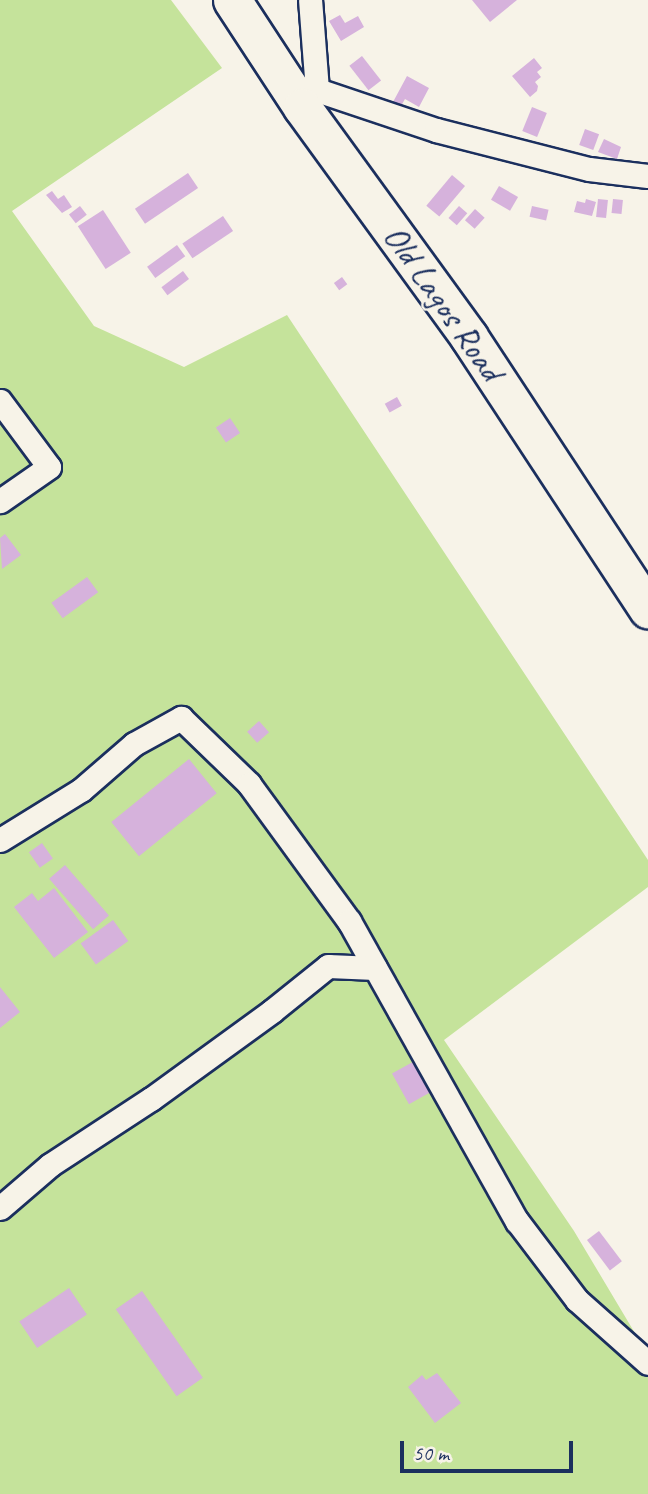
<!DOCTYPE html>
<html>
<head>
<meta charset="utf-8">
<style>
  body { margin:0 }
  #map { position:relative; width:648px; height:1494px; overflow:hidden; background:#f7f3e8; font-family:Caveat,sans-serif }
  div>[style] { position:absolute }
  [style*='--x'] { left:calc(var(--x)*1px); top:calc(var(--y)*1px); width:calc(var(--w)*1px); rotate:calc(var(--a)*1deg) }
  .green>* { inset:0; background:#c5e39b }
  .building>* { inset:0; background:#d6b2dc; transform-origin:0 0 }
  .roads { filter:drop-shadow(2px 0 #1b2f5e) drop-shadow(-2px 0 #1b2f5e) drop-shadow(0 2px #1b2f5e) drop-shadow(0 -2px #1b2f5e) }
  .street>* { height:23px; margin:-11.5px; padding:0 11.5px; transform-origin:11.5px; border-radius:11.5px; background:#f7f3e8 }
  .primary>* { height:37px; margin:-18.5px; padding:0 18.5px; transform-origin:18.5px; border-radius:18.5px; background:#f7f3e8 }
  span { translate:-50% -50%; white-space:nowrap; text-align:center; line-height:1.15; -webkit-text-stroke:5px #f7f3e8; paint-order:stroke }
  .street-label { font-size:35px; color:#1b2f5e }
  .scale { position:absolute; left:400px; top:1441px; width:173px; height:32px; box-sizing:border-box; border:4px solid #1b2f5e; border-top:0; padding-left:9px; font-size:21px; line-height:24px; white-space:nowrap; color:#1b2f5e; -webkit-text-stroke:5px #f7f3e8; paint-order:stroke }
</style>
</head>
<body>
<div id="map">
  <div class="green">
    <i style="clip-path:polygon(0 0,171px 0,222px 68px,12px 211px,94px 326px,184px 367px,287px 315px,648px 860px,648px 887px,444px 1040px,574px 1231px,648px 1355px,648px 1494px,0 1494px)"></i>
  </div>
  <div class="building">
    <i style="clip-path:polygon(472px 0,517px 0,490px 22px)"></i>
    <i style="clip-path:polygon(340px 15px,345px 23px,358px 16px,364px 27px,341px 41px,329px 21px)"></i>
    <i style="left:362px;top:56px;width:31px;height:16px;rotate:52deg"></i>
    <i style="clip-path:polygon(534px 58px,542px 68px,537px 72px,541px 77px,535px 82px,538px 86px,537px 91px,530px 97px,512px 76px)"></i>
    <i style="clip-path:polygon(407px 76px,429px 88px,419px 107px,405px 99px,401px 106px,393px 102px)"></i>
    <i style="left:532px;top:107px;width:16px;height:26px;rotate:22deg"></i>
    <i style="left:585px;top:129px;width:15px;height:17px;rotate:20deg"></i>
    <i style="clip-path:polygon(604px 139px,621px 147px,617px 159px,598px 152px)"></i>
    <i style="left:188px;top:173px;width:18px;height:64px;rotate:56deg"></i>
    <i style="left:452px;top:175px;width:17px;height:40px;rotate:40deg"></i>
    <i style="left:499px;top:186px;width:22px;height:16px;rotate:30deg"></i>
    <i style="clip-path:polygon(52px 191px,58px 199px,64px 195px,72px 207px,62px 213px,46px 195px)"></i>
    <i style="clip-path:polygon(586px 199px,596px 202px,592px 216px,574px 212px,577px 201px,585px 203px)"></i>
    <i style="left:598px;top:199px;width:10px;height:18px;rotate:6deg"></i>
    <i style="left:613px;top:199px;width:10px;height:14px;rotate:6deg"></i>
    <i style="left:80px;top:206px;width:11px;height:14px;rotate:52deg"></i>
    <i style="left:459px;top:206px;width:11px;height:16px;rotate:41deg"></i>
    <i style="left:532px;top:206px;width:17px;height:11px;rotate:13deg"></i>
    <i style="left:475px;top:209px;width:13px;height:15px;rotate:42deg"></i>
    <i style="left:103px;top:210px;width:51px;height:30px;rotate:57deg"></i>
    <i style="left:223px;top:216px;width:18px;height:49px;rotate:56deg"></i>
    <i style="left:177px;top:245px;width:14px;height:37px;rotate:54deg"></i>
    <i style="left:183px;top:271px;width:10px;height:27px;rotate:53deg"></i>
    <i style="left:342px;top:277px;width:9px;height:10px;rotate:54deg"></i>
    <i style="left:397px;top:397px;width:10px;height:14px;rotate:61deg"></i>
    <i style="left:230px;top:418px;width:18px;height:17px;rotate:56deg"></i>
    <i style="clip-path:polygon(5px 534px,21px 555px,2px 569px,0 538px)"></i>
    <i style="left:87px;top:577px;width:19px;height:44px;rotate:54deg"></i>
    <i style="left:259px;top:721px;width:15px;height:16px;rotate:48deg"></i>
    <i style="left:189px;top:759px;width:44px;height:100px;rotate:51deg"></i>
    <i style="left:42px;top:843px;width:19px;height:16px;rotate:55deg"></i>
    <i style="left:65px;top:865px;width:67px;height:21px;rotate:49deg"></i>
    <i style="clip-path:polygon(54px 888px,88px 932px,54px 958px,14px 907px,32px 893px,38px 901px)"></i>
    <i style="left:113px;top:920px;width:26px;height:40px;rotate:54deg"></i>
    <i style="clip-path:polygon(0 987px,20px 1012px,0 1028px)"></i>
    <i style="left:420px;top:1058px;width:35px;height:32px;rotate:61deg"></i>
    <i style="left:599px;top:1231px;width:38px;height:15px;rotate:53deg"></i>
    <i style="left:69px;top:1288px;width:32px;height:60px;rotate:56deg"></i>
    <i style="left:142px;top:1291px;width:106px;height:32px;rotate:55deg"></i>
    <i style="clip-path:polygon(437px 1373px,461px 1403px,435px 1423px,408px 1387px,422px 1375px,426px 1380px)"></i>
  </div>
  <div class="roads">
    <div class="street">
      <i style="--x:317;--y:90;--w:126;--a:18.6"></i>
      <i style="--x:436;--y:130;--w:158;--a:14.3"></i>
      <i style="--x:589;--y:169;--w:59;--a:6.8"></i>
      <i style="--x:309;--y:99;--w:12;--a:-48"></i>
      <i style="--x:317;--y:90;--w:90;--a:-94.4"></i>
      <i style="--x:0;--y:401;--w:82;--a:53.4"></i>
      <i style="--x:49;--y:467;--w:60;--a:145.2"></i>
      <i style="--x:0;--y:840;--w:95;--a:-31.7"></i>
      <i style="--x:81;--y:790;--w:70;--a:-41"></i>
      <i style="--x:134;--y:744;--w:54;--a:-29"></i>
      <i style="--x:181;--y:718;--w:95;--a:44.1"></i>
      <i style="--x:249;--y:784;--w:170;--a:53.9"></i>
      <i style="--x:349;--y:921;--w:344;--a:60.8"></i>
      <i style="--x:517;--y:1221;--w:99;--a:52.8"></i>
      <i style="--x:577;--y:1300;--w:95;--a:41.6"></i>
      <i style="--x:0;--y:1208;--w:66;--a:-40.7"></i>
      <i style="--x:50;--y:1165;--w:121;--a:-33.2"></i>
      <i style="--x:151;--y:1099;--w:150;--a:-36"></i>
      <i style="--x:272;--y:1011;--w:72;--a:-38.8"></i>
      <i style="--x:328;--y:966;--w:47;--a:2.4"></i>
    </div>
    <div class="primary">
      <i style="--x:232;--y:0;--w:128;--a:56.8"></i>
      <i style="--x:302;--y:107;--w:284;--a:54"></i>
      <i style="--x:469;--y:337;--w:326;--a:56.7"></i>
    </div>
  </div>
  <div class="street-label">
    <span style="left:443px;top:303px;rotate:55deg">Old Lagos Road</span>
  </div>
  <div class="scale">50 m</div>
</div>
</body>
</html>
